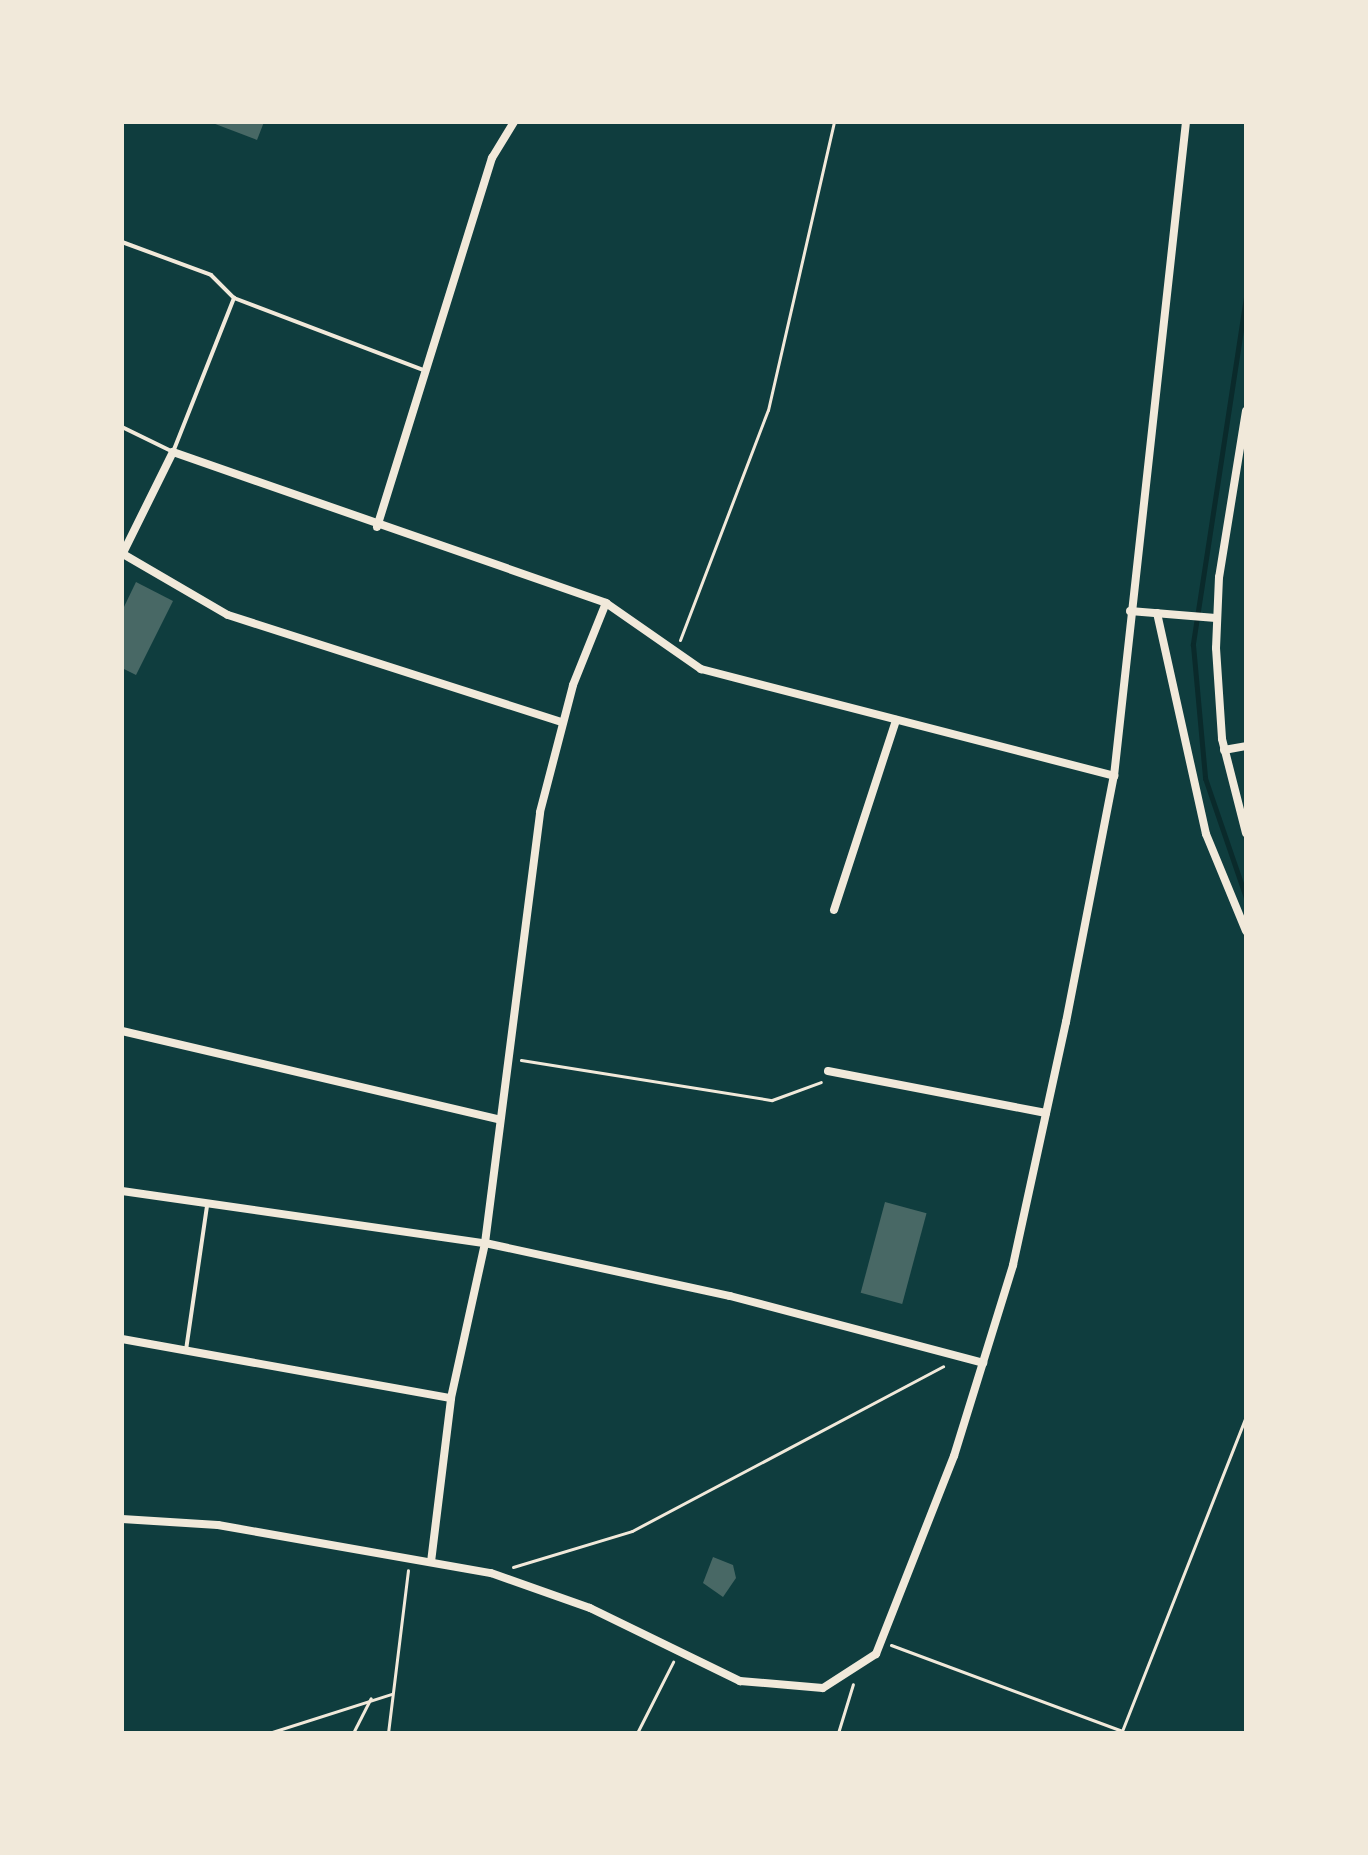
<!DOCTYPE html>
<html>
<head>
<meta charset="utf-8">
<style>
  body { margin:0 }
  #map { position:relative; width:1368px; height:1855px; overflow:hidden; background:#0f3d3e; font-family:"Golos Text",sans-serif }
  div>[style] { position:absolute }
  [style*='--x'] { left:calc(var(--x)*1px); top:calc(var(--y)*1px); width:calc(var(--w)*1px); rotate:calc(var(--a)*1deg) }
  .stream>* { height:5px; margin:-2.5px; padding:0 2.5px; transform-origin:2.5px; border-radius:2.5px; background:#0a2a2b }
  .building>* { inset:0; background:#486865; transform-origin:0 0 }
  .path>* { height:3px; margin:-1.5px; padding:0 1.5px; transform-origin:1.5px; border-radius:1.5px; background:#f1e9da }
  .service>* { height:4px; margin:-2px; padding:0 2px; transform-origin:2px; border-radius:2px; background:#f1e9da }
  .minor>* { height:8px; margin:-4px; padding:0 4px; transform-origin:4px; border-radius:4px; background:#f1e9da }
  span { translate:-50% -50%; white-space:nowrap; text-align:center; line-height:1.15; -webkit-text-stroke:8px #f1e9da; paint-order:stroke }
  .frame { position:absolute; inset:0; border:124px solid #f1e9da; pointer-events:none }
</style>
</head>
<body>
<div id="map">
  <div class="stream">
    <i style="--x:1246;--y:297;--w:352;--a:98.7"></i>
    <i style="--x:1193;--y:645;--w:134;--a:84.8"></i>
    <i style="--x:1205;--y:778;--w:127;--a:71.1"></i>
  </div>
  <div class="building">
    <i style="clip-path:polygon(210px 122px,264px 122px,257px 140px)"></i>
    <i style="clip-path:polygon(136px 582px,173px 601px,136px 675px,122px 668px,122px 611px)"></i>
    <i style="left:885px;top:1202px;width:43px;height:94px;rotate:15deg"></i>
    <i style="clip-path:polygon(713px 1557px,733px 1565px,736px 1578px,723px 1597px,703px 1583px)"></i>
  </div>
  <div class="path">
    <i style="--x:680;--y:640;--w:246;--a:-69.1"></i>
    <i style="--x:768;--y:410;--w:295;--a:-77.1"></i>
    <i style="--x:521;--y:1060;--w:254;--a:9.1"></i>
    <i style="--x:772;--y:1100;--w:52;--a:-20.2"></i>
    <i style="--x:513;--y:1567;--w:124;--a:-16.8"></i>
    <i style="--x:632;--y:1531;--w:352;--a:-27.9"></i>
    <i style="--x:891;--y:1645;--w:246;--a:20.4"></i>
    <i style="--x:1122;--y:1731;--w:339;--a:-68.5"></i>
    <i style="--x:269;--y:1733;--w:128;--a:-17.7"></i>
    <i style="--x:353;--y:1733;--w:39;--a:-63"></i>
    <i style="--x:388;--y:1733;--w:164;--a:-83"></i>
    <i style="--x:637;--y:1733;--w:80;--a:-63.1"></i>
    <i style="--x:838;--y:1733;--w:51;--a:-73"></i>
  </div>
  <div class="service">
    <i style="--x:122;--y:242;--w:95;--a:20.3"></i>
    <i style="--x:211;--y:275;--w:33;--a:45"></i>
    <i style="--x:234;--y:298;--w:205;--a:20.8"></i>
    <i style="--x:122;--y:427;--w:57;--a:26.1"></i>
    <i style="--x:173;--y:452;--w:166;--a:-68.4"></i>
    <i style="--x:186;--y:1350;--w:146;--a:-81.7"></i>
  </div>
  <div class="minor">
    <i style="--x:1246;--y:411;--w:168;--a:99.2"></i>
    <i style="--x:1219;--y:577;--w:71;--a:92.4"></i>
    <i style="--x:1216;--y:648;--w:91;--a:86.2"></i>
    <i style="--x:1222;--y:739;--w:97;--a:75.7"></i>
    <i style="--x:377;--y:527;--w:387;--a:-72.7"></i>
    <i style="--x:492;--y:158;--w:42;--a:-58.6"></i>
    <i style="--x:123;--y:554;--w:121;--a:30.2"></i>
    <i style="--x:228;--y:615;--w:351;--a:17.8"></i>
    <i style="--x:122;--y:555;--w:115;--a:-63.7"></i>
    <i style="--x:173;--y:452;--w:459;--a:19.2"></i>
    <i style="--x:606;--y:603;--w:116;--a:34.8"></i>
    <i style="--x:701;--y:669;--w:427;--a:14.5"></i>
    <i style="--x:1130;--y:611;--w:86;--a:4.7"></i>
    <i style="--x:1157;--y:613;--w:226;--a:77.5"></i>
    <i style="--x:1206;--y:834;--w:105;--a:67.6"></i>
    <i style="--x:1224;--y:750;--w:22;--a:-10"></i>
    <i style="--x:834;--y:910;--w:200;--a:-71.9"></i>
    <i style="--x:122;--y:1031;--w:386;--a:13.2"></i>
    <i style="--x:828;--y:1071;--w:222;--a:10.9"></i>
    <i style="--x:122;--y:1191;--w:367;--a:8.2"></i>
    <i style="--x:485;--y:1243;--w:251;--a:12.2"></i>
    <i style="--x:730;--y:1296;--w:262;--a:14.8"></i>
    <i style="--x:122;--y:1339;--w:334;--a:10.2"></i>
    <i style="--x:122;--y:1519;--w:96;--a:3.6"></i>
    <i style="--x:218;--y:1525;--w:277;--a:10"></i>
    <i style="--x:491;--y:1573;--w:105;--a:19.5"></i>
    <i style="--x:590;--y:1608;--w:167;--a:26"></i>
    <i style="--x:740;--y:1681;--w:83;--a:4.8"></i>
    <i style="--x:823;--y:1688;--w:63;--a:-32.7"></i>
    <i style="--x:876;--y:1654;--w:213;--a:-68.5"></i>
    <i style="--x:954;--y:1456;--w:200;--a:-72.8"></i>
    <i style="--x:1013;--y:1265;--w:249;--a:-77.7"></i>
    <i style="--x:1066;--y:1022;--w:251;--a:-79"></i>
    <i style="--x:1114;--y:776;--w:658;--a:-83.72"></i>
    <i style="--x:431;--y:1562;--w:165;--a:-83"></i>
    <i style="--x:451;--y:1398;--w:159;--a:-77.6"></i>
    <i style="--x:485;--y:1243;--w:434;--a:-82.7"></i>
    <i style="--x:540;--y:812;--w:131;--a:-75.4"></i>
    <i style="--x:573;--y:685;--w:88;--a:-68.1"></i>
  </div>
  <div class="frame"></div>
</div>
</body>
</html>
